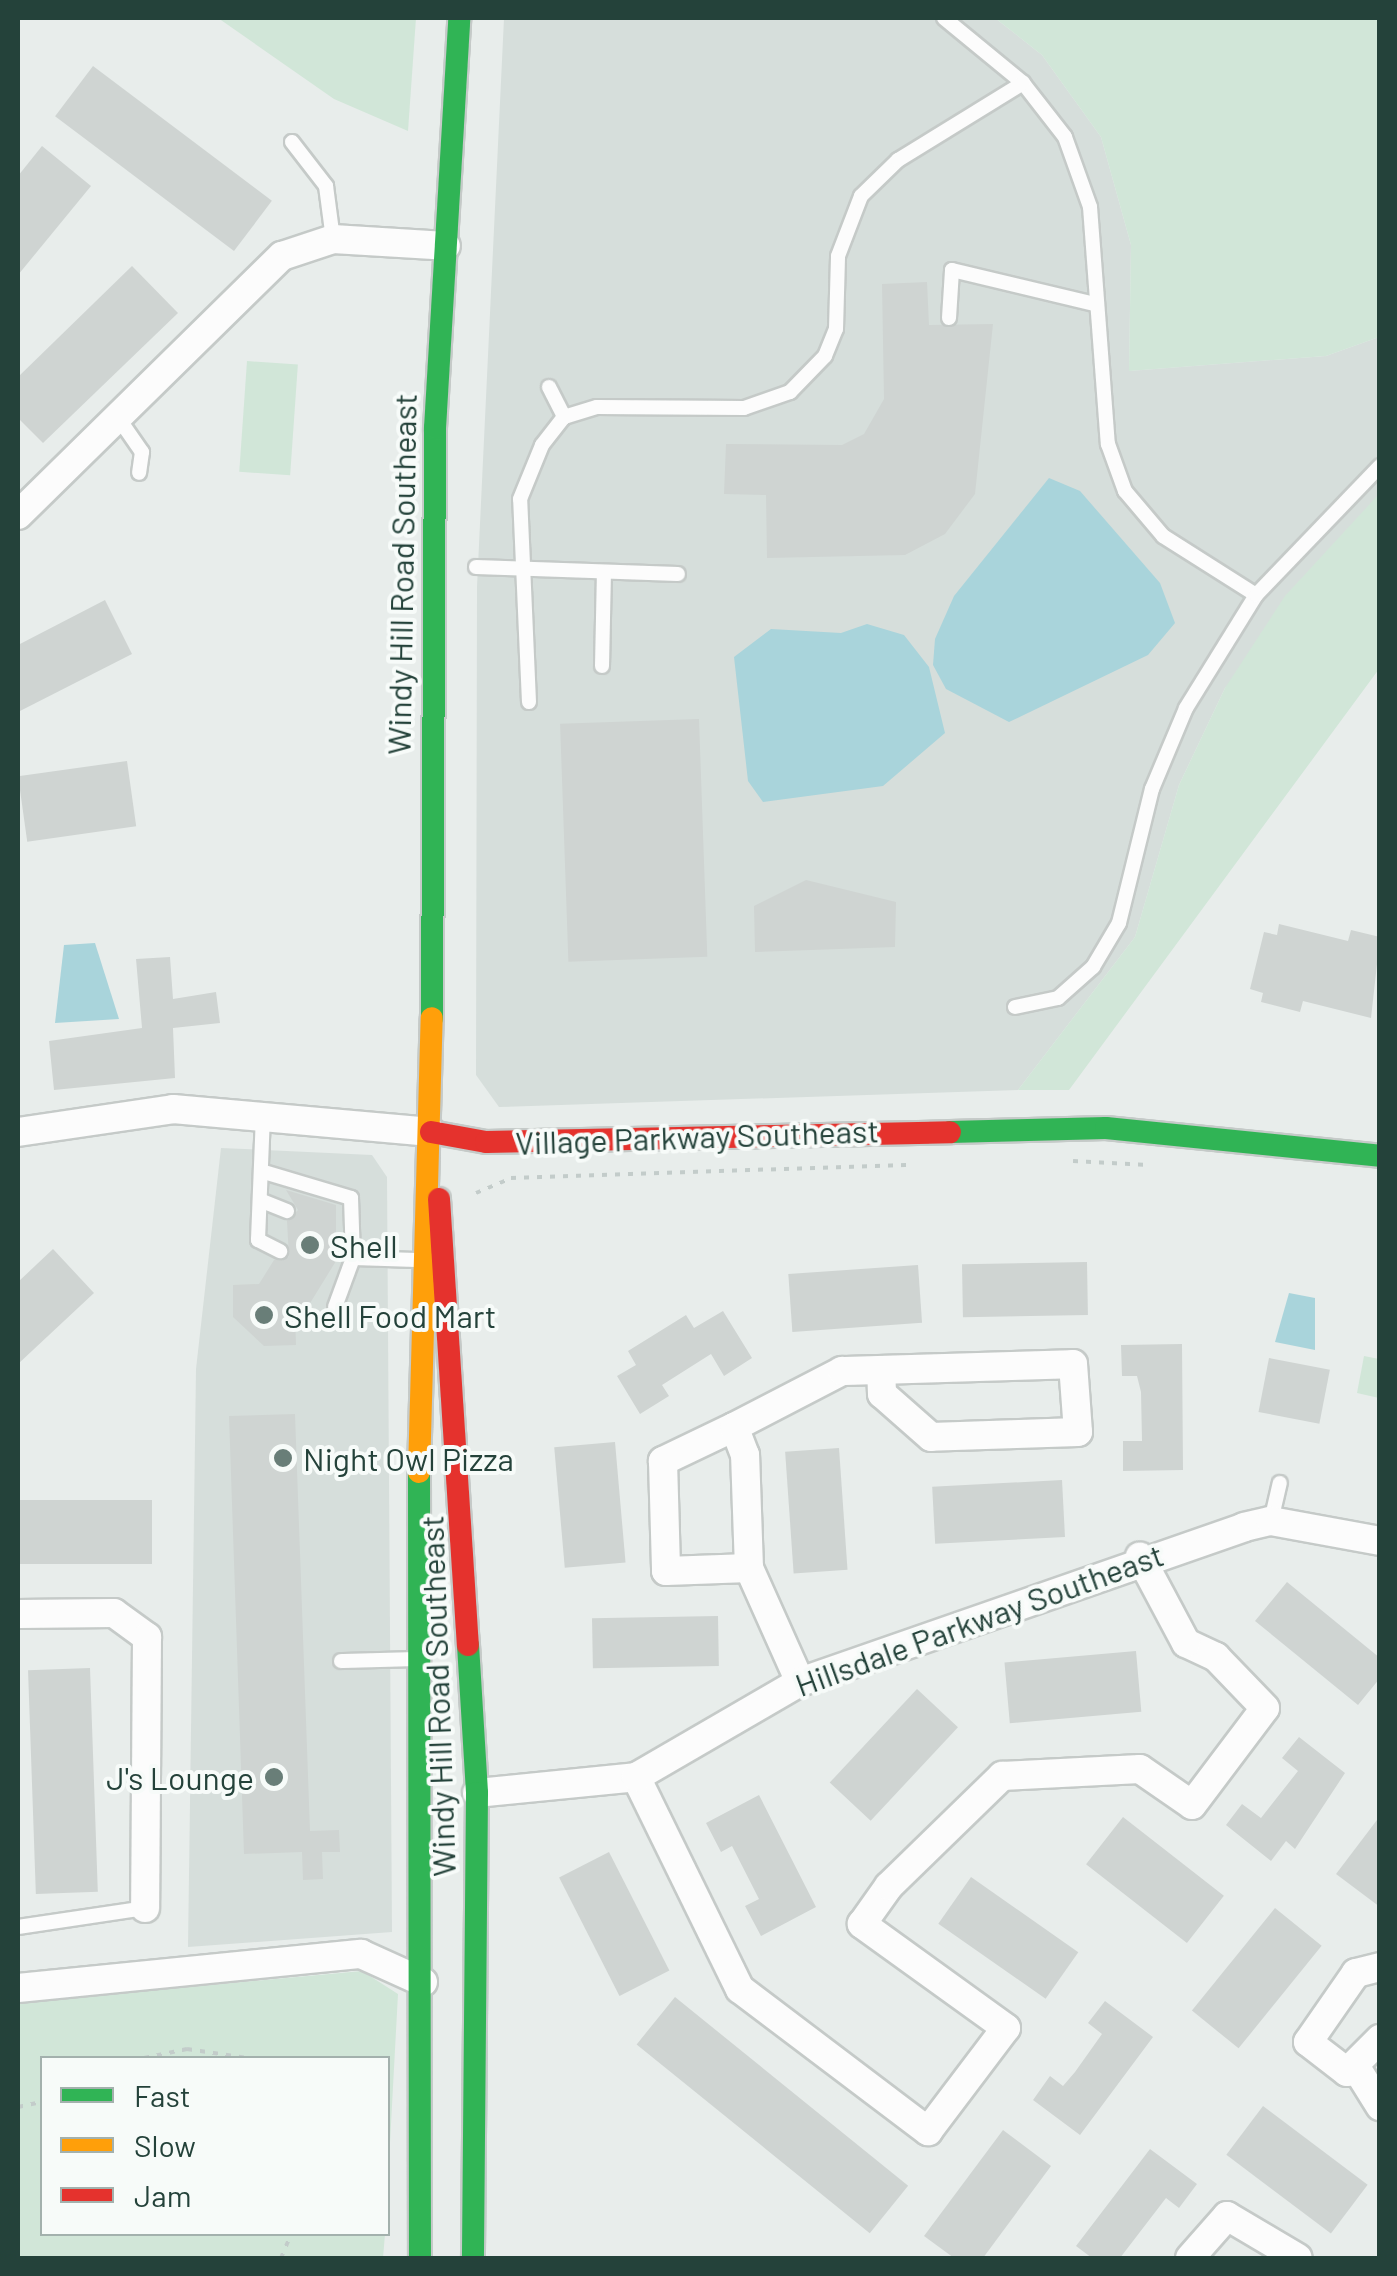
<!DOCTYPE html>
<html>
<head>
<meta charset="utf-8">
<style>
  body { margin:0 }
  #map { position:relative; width:1397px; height:2276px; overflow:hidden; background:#e8edeb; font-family:Barlow,sans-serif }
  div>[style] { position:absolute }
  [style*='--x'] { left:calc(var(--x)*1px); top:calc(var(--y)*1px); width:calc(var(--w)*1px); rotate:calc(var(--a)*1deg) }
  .built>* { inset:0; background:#d6dedb }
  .green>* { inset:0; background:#d1e6d8; transform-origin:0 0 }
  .water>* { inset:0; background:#a9d4db }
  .building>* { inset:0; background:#cfd4d2; transform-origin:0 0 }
  .path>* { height:4px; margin-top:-2px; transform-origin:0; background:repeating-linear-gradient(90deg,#c3ccca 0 5px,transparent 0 13px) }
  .roads { filter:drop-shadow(2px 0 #c5cac8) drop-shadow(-2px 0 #c5cac8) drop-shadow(0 2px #c5cac8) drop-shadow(0 -2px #c5cac8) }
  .lane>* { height:14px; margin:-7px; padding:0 7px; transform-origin:7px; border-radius:7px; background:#fcfcfc }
  .street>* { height:28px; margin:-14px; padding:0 14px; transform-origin:14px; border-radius:14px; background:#fcfcfc }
  .fast>* { height:22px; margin:-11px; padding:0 11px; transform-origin:11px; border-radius:11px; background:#30b455 }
  .slow>* { height:22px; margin:-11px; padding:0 11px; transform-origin:11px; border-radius:11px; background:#ff9f0a }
  .jam>* { height:22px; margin:-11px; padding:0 11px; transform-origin:11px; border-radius:11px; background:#e5322d }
  .dots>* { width:28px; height:28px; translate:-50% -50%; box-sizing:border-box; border:5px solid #f7fbf9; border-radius:50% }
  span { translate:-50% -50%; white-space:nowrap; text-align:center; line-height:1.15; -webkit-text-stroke:8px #f7fbf9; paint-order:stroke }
  .street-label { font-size:32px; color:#24423a }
  .poi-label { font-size:32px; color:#24423a }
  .left { translate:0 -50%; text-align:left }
  .right { translate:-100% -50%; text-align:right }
  .frame { position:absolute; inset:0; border:20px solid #24423a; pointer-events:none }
  .legend { position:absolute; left:40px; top:2056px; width:350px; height:180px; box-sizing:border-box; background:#f7fbf9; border:2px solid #a3b1ad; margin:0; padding:12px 18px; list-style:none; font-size:30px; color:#24423a }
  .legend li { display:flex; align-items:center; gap:20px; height:50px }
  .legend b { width:50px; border:2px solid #a3b1ad }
</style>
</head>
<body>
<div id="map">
  <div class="built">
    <i style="clip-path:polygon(504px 18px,995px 18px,1042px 55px,1101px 137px,1131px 245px,1129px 371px,1326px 356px,1379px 337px,1379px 572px,1225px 688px,1179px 785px,1135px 937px,1018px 1090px,499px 1107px,476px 1075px,477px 587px)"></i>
    <i style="clip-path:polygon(221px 1148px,372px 1155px,387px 1177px,392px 1932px,188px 1947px,196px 1369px)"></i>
  </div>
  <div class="green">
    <i style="clip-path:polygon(218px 18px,416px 18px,408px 131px,334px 99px)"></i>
    <i style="clip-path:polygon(995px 18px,1379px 18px,1379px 337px,1326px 356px,1129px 371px,1131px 245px,1101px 137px,1042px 55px)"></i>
    <i style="left:247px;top:361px;width:51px;height:111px;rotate:4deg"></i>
    <i style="clip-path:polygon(1379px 494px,1379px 669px,1069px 1090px,1018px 1090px,1135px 937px,1179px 785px,1225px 688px,1285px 596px)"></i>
    <i style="clip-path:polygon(1364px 1356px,1379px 1359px,1379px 1398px,1357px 1393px)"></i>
    <i style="clip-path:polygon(362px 1971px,398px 1994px,388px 2180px,388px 2058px,42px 2058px,42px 2234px,385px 2234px,383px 2258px,18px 2258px,18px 2003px)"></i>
  </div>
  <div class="water">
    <i style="clip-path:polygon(1049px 478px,1080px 491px,1160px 583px,1175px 623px,1148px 655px,1009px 722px,946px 689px,933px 665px,935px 639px,954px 596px)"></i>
    <i style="clip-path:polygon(867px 624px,904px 635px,929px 667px,945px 733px,883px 786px,763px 802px,748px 781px,734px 657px,771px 629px,841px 633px)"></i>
    <i style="clip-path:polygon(95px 943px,119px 1019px,55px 1023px,64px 945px)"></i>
    <i style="clip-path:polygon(1289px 1293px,1315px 1298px,1315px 1350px,1275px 1342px)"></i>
  </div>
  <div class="building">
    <i style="left:93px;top:66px;width:224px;height:63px;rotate:37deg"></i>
    <i style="clip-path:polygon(42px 146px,91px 186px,18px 275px,18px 176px)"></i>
    <i style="clip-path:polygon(132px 266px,178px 313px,43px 443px,18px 418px,18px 377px)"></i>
    <i style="clip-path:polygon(927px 282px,929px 325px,993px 324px,975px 494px,945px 534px,905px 555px,767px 558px,766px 495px,724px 494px,726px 444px,842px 445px,864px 434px,884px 399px,882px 284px)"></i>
    <i style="clip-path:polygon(105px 600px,132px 654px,18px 712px,18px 645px)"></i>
    <i style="left:699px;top:719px;width:238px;height:139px;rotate:88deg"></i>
    <i style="left:127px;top:761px;width:66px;height:110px;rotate:82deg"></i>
    <i style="clip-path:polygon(806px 880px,896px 902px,895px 947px,755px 952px,754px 906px)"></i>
    <i style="clip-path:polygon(1279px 924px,1348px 941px,1351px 930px,1380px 937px,1371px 1018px,1303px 1001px,1300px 1012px,1261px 1002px,1263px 993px,1250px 989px,1264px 932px,1277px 935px)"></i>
    <i style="clip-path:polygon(170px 957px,173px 999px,216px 992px,220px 1023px,173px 1028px,175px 1078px,54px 1090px,49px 1041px,142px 1028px,136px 959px)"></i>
    <i style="clip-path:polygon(286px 1190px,336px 1205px,336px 1261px,304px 1313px,295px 1314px,296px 1345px,264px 1346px,233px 1317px,233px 1285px,259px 1284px,274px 1260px,289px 1257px,287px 1221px,298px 1210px)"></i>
    <i style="clip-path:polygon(53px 1249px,94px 1293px,18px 1364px,18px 1282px)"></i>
    <i style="left:1087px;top:1262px;width:53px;height:125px;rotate:89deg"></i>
    <i style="left:918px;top:1265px;width:58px;height:130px;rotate:86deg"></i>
    <i style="clip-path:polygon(723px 1311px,752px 1358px,724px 1376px,711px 1354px,662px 1385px,669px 1396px,640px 1414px,617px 1376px,636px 1365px,628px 1351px,686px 1315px,694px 1328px)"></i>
    <i style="clip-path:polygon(1182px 1344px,1183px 1470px,1123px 1471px,1123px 1441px,1142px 1441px,1141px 1392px,1137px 1376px,1122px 1376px,1121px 1345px)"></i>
    <i style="left:1269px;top:1358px;width:62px;height:55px;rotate:11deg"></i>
    <i style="clip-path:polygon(295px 1414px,310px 1831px,339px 1830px,340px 1852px,322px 1852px,323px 1879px,303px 1880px,302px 1852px,244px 1854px,229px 1416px)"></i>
    <i style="left:615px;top:1442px;width:121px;height:61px;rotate:85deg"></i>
    <i style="left:839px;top:1448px;width:122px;height:54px;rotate:86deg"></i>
    <i style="left:1062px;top:1480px;width:57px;height:130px;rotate:87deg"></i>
    <i style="left:152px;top:1500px;width:64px;height:134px;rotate:90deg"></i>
    <i style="clip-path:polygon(1287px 1582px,1380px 1658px,1380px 1678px,1358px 1705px,1255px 1621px)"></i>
    <i style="left:718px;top:1616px;width:50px;height:126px;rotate:89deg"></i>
    <i style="left:1136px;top:1651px;width:61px;height:132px;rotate:85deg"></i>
    <i style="left:90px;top:1668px;width:224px;height:62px;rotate:88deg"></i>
    <i style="left:917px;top:1689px;width:56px;height:128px;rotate:43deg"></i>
    <i style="clip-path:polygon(1299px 1737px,1345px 1773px,1295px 1849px,1286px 1841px,1271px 1861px,1226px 1825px,1242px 1804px,1261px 1818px,1298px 1771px,1282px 1758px)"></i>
    <i style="clip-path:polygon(759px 1795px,816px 1907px,761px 1936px,745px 1906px,759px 1899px,732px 1846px,721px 1852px,706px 1823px)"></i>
    <i style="clip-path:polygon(1380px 1816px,1380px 1907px,1336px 1874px)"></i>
    <i style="left:1123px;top:1817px;width:128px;height:60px;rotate:38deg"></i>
    <i style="left:609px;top:1852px;width:133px;height:56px;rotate:63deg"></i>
    <i style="left:971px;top:1877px;width:131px;height:57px;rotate:35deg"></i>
    <i style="left:1275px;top:1908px;width:60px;height:132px;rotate:39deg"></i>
    <i style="left:675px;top:1997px;width:300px;height:61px;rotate:39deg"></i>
    <i style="clip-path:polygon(1105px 2001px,1153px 2037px,1080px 2135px,1033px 2100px,1050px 2076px,1063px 2086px,1075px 2072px,1102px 2034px,1088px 2023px)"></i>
    <i style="left:1263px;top:2106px;width:131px;height:61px;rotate:37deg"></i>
    <i style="clip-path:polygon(1003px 2130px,1051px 2166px,983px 2258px,954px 2258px,924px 2236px)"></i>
    <i style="clip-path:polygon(1150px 2149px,1197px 2184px,1179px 2208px,1166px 2198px,1120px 2258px,1092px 2258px,1076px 2246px)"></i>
  </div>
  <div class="path">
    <i style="--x:1073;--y:1161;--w:75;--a:3.1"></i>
    <i style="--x:476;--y:1193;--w:38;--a:-23"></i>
    <i style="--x:511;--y:1178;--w:402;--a:-1.9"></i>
    <i style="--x:144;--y:2058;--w:44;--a:-11.8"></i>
    <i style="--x:187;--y:2049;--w:61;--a:8.5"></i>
    <i style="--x:18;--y:2107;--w:25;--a:-12"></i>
    <i style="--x:281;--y:2258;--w:26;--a:-67"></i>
  </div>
  <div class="roads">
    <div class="lane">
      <i style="--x:944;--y:18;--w:102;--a:39.4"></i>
      <i style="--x:1023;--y:83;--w:68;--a:52.1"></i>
      <i style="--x:1065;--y:137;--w:74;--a:70.3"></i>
      <i style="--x:1090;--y:207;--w:238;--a:85.7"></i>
      <i style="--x:1108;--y:444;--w:50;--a:70.1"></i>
      <i style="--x:1125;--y:491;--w:59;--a:49.8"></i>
      <i style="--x:1163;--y:536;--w:110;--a:32.4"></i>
      <i style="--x:292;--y:142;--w:56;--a:52.3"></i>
      <i style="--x:326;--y:186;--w:53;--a:82.5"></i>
      <i style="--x:949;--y:318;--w:48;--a:-86.4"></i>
      <i style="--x:952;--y:270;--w:147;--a:13.4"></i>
      <i style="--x:549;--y:387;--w:34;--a:63"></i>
      <i style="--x:117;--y:416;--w:44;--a:55.2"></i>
      <i style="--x:142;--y:452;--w:21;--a:98"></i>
      <i style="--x:476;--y:567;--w:202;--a:2"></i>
      <i style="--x:602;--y:666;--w:94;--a:-88.8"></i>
      <i style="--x:529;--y:702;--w:203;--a:-92.5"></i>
      <i style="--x:520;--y:499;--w:58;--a:-67.8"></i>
      <i style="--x:542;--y:445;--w:36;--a:-52"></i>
      <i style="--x:564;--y:417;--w:34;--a:-17"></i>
      <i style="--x:597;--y:407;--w:147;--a:0.4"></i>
      <i style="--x:744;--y:408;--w:49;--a:-19.2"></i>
      <i style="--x:790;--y:392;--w:50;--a:-45.8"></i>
      <i style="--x:825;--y:356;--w:29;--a:-68"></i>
      <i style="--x:836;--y:329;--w:73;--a:-88.4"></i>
      <i style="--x:838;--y:256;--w:64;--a:-69"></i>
      <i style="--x:861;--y:196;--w:52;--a:-44.2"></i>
      <i style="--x:898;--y:160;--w:147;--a:-31.6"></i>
      <i style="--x:1015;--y:1007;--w:44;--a:-11.8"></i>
      <i style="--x:1058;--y:998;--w:47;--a:-41.5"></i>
      <i style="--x:1093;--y:967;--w:51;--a:-59.4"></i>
      <i style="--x:1119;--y:923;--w:138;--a:-76.2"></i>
      <i style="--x:1152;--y:789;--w:88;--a:-67.2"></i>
      <i style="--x:1186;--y:708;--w:133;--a:-58.2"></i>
      <i style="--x:1256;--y:595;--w:179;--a:-46.1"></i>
      <i style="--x:263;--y:1115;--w:125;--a:92.3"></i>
      <i style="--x:258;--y:1240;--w:25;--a:27"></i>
      <i style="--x:264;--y:1172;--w:91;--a:16.6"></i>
      <i style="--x:351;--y:1198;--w:60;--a:88.1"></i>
      <i style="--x:353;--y:1258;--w:52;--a:110.2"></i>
      <i style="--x:262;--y:1201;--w:27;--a:22"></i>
      <i style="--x:353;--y:1258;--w:64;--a:1.8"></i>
      <i style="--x:1271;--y:1521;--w:39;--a:-77"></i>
      <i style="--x:341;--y:1661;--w:78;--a:-1.5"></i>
      <i style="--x:18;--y:1927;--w:128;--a:-8.5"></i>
    </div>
    <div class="street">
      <i style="--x:18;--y:515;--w:370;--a:-44.5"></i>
      <i style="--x:282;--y:256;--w:54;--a:-18.4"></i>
      <i style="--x:333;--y:239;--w:113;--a:3.5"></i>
      <i style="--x:18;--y:1132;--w:157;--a:-8.4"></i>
      <i style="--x:173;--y:1109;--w:259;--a:5.1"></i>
      <i style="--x:734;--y:1427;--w:79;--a:154.4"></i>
      <i style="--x:663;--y:1461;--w:110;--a:88.4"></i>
      <i style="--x:666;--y:1571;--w:83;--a:-2.1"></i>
      <i style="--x:18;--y:1614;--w:96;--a:-0.6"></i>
      <i style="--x:114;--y:1613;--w:41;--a:36"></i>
      <i style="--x:147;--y:1637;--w:271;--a:90.4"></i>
      <i style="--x:800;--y:1682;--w:125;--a:-114.1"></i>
      <i style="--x:749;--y:1568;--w:113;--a:-92"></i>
      <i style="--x:745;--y:1455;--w:30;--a:-111"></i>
      <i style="--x:734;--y:1427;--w:122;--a:-27.4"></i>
      <i style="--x:842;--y:1371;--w:231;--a:-1.7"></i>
      <i style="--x:1073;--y:1364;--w:68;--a:85.8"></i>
      <i style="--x:1078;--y:1432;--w:147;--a:178.1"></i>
      <i style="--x:931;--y:1437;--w:65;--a:-138.7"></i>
      <i style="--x:882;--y:1394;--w:24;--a:-92"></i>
      <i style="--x:636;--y:1777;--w:236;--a:63.9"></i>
      <i style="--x:740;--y:1989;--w:236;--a:37.1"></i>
      <i style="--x:928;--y:2131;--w:129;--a:-52.9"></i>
      <i style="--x:1006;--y:2028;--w:178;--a:-144.2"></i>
      <i style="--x:862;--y:1924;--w:47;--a:-54.6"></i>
      <i style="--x:889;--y:1886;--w:158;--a:-44.2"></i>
      <i style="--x:1002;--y:1776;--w:138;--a:-2.9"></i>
      <i style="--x:1140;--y:1769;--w:63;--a:34.7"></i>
      <i style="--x:1192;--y:1805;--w:121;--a:-53"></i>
      <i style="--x:1265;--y:1708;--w:71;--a:-133.9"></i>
      <i style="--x:1216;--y:1657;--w:33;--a:-155"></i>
      <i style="--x:1186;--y:1643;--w:98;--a:-118.1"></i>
      <i style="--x:477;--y:1793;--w:160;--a:-5.7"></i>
      <i style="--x:636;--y:1777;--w:190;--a:-30.1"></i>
      <i style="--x:800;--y:1682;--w:470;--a:-19.2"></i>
      <i style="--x:1244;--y:1527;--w:28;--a:-13"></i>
      <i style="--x:1271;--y:1521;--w:111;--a:10.4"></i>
      <i style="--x:1380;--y:1967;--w:25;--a:166"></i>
      <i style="--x:1356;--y:1973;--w:84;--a:124.8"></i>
      <i style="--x:1308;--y:2042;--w:49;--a:37.6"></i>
      <i style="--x:1347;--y:2072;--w:47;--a:-45"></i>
      <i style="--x:18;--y:1988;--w:345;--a:-5.7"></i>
      <i style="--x:361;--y:1954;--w:68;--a:24.3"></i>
      <i style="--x:1357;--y:2069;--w:44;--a:58.1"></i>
      <i style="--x:1190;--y:2258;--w:56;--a:-48.6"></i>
      <i style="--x:1227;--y:2216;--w:82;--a:30.6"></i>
    </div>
    <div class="fast">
      <i style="--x:432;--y:1018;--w:590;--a:-89.71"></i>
      <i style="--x:435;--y:428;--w:411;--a:-86.6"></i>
      <i style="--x:950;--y:1132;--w:156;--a:-1.5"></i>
      <i style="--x:1106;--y:1128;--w:275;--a:5.8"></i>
      <i style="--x:419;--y:1472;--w:786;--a:89.93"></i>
      <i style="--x:468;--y:1645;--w:148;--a:86.5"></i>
      <i style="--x:477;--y:1793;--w:465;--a:90.5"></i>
    </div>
    <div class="slow">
      <i style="--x:419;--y:1472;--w:454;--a:-88.4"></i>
    </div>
    <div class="jam">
      <i style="--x:431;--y:1132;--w:56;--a:10.3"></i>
      <i style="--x:486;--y:1142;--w:464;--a:-1.2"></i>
      <i style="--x:439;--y:1199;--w:447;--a:86.3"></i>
    </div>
  </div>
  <div class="dots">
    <i style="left:310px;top:1245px;background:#697e78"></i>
    <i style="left:264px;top:1315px;background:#697e78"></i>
    <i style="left:283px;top:1458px;background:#697e78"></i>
    <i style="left:274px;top:1777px;background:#697e78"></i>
  </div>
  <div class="street-label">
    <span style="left:401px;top:574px;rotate:-89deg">Windy Hill Road Southeast</span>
    <span style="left:697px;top:1136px;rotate:-2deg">Village Parkway Southeast</span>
    <span style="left:979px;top:1619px;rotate:-20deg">Hillsdale Parkway Southeast</span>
    <span style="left:437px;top:1696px;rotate:-92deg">Windy Hill Road Southeast</span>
  </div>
  <div class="poi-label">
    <span class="left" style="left:330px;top:1245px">Shell</span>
    <span class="left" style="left:284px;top:1315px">Shell Food Mart</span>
    <span class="left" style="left:303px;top:1458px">Night Owl Pizza</span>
    <span class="right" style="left:254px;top:1777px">J's Lounge</span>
  </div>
  <div class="frame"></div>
  <ul class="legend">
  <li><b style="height:12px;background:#30b455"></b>Fast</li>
  <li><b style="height:12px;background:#ff9f0a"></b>Slow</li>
  <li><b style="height:12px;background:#e5322d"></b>Jam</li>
  </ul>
</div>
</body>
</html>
